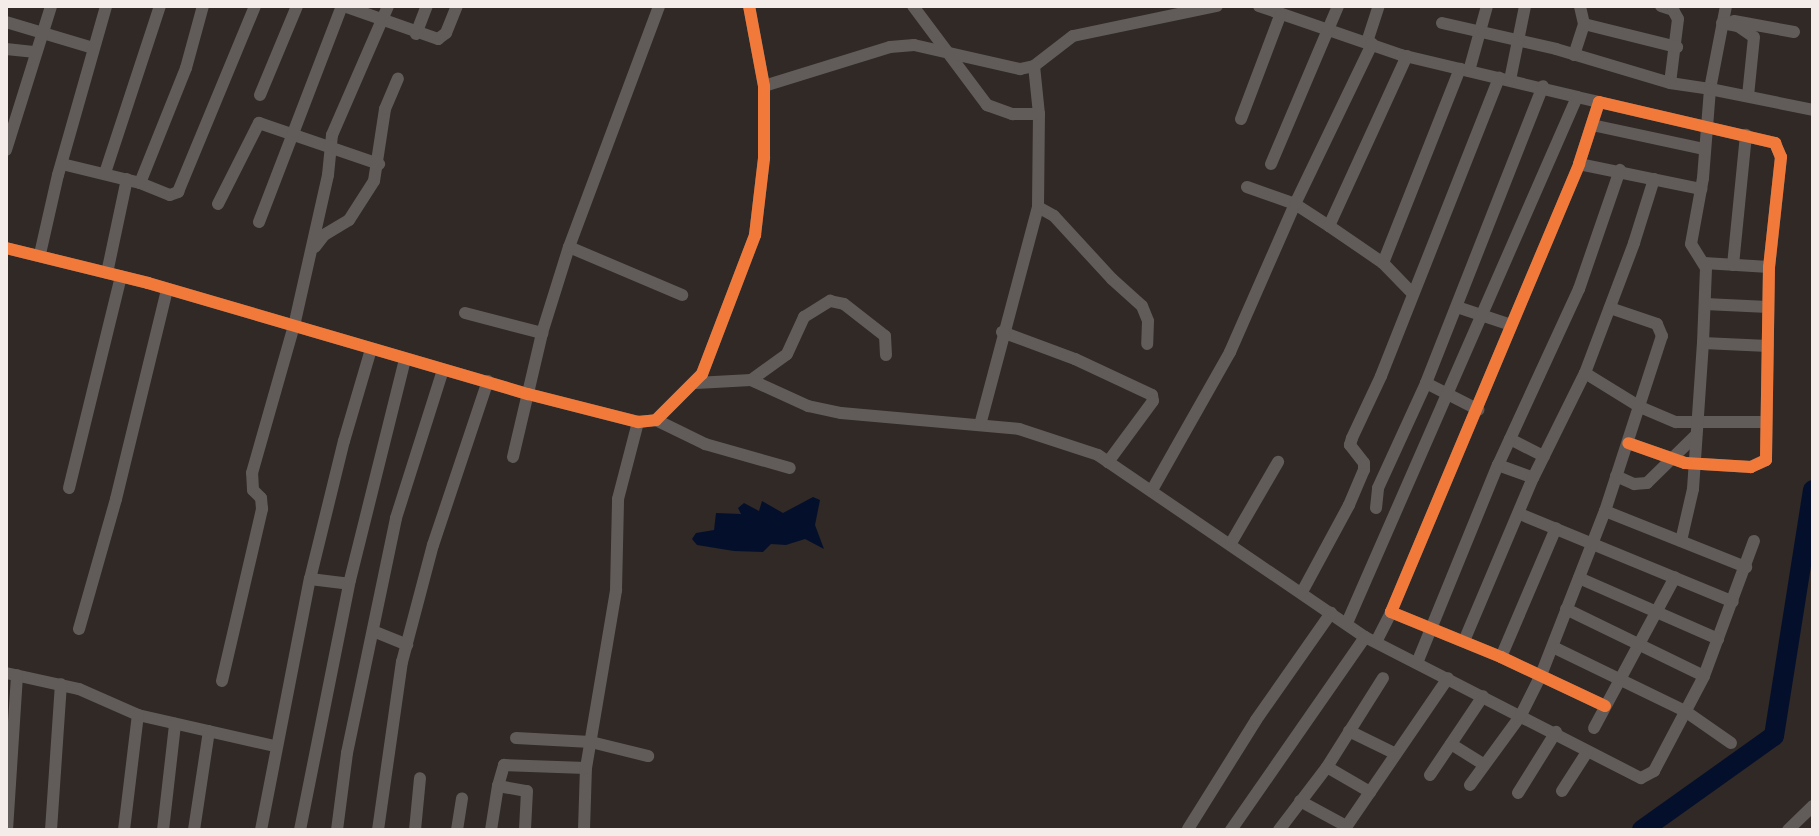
<!DOCTYPE html>
<html>
<head>
<meta charset="utf-8">
<style>
  body { margin:0 }
  #map { position:relative; width:1819px; height:836px; overflow:hidden; background:#302926; font-family:Commissioner,sans-serif }
  div>[style] { position:absolute }
  [style*='--x'] { left:calc(var(--x)*1px); top:calc(var(--y)*1px); width:calc(var(--w)*1px); rotate:calc(var(--a)*1deg) }
  .water>* { inset:0; background:#04102b }
  .river>* { height:20px; margin:-10px; padding:0 10px; transform-origin:10px; border-radius:10px; background:#04102b }
  .minor>* { height:12px; margin:-6px; padding:0 6px; transform-origin:6px; border-radius:6px; background:#615c59 }
  .cycleway>* { height:12px; margin:-6px; padding:0 6px; transform-origin:6px; border-radius:6px; background:#f17a3a }
  span { translate:-50% -50%; white-space:nowrap; text-align:center; line-height:1.15; -webkit-text-stroke:7px #181210; paint-order:stroke }
  .frame { position:absolute; inset:0; border:8px solid #f4ece8; pointer-events:none }
</style>
</head>
<body>
<div id="map">
  <div class="water">
    <i style="clip-path:polygon(813px 497px,820px 500px,815px 525px,824px 549px,805px 539px,786px 545px,771px 544px,763px 552px,734px 551px,697px 545px,692px 539px,696px 533px,714px 530px,716px 513px,741px 514px,738px 508px,744px 503px,759px 511px,762px 501px,783px 513px)"></i>
  </div>
  <div class="river">
    <i style="--x:1642;--y:830;--w:162;--a:-35.5"></i>
    <i style="--x:1774;--y:736;--w:249;--a:-81"></i>
  </div>
  <div class="minor">
    <i style="--x:344;--y:6;--w:100;--a:19.3"></i>
    <i style="--x:438;--y:39;--w:10;--a:-37"></i>
    <i style="--x:446;--y:33;--w:29;--a:-68"></i>
    <i style="--x:913;--y:6;--w:124;--a:53.2"></i>
    <i style="--x:987;--y:105;--w:27;--a:20"></i>
    <i style="--x:1012;--y:114;--w:27;--a:0"></i>
    <i style="--x:1259;--y:6;--w:150;--a:19"></i>
    <i style="--x:1401;--y:55;--w:181;--a:13.4"></i>
    <i style="--x:1661;--y:6;--w:13;--a:18"></i>
    <i style="--x:1673;--y:10;--w:10;--a:61"></i>
    <i style="--x:1678;--y:19;--w:64;--a:97.1"></i>
    <i style="--x:1670;--y:83;--w:40;--a:8.5"></i>
    <i style="--x:1710;--y:89;--w:85;--a:-79.1"></i>
    <i style="--x:1734;--y:21;--w:61;--a:10.4"></i>
    <i style="--x:6;--y:22;--w:91;--a:16.6"></i>
    <i style="--x:1442;--y:23;--w:117;--a:12.8"></i>
    <i style="--x:1556;--y:49;--w:119;--a:16.6"></i>
    <i style="--x:1722;--y:23;--w:16;--a:11"></i>
    <i style="--x:1738;--y:26;--w:19;--a:35"></i>
    <i style="--x:1754;--y:37;--w:59;--a:95.8"></i>
    <i style="--x:1584;--y:24;--w:96;--a:13.9"></i>
    <i style="--x:416;--y:34;--w:30;--a:-69"></i>
    <i style="--x:1367;--y:42;--w:38;--a:-72"></i>
    <i style="--x:6;--y:49;--w:30;--a:6"></i>
    <i style="--x:1574;--y:55;--w:33;--a:-72"></i>
    <i style="--x:1584;--y:24;--w:18;--a:-103"></i>
    <i style="--x:1469;--y:71;--w:67;--a:-74.5"></i>
    <i style="--x:1510;--y:80;--w:76;--a:-78.5"></i>
    <i style="--x:764;--y:86;--w:132;--a:-17.2"></i>
    <i style="--x:890;--y:47;--w:24;--a:-5"></i>
    <i style="--x:914;--y:45;--w:109;--a:12.8"></i>
    <i style="--x:1020;--y:69;--w:14;--a:-12"></i>
    <i style="--x:1034;--y:66;--w:49;--a:-37.6"></i>
    <i style="--x:1073;--y:36;--w:147;--a:-11.8"></i>
    <i style="--x:260;--y:95;--w:96;--a:-67.4"></i>
    <i style="--x:1241;--y:119;--w:110;--a:-69.3"></i>
    <i style="--x:1592;--y:125;--w:115;--a:12.1"></i>
    <i style="--x:6;--y:150;--w:151;--a:-72.6"></i>
    <i style="--x:62;--y:164;--w:80;--a:13.7"></i>
    <i style="--x:140;--y:183;--w:32;--a:22"></i>
    <i style="--x:170;--y:195;--w:9;--a:-21"></i>
    <i style="--x:178;--y:192;--w:201;--a:-67.5"></i>
    <i style="--x:1271;--y:164;--w:172;--a:-67"></i>
    <i style="--x:1579;--y:164;--w:125;--a:11.6"></i>
    <i style="--x:105;--y:173;--w:176;--a:-71.8"></i>
    <i style="--x:140;--y:183;--w:124;--a:-68.2"></i>
    <i style="--x:186;--y:68;--w:64;--a:-74.7"></i>
    <i style="--x:1247;--y:187;--w:51;--a:19.5"></i>
    <i style="--x:1295;--y:204;--w:40;--a:32.9"></i>
    <i style="--x:1329;--y:226;--w:65;--a:34.4"></i>
    <i style="--x:1383;--y:263;--w:43;--a:45.9"></i>
    <i style="--x:218;--y:204;--w:91;--a:-63.2"></i>
    <i style="--x:259;--y:123;--w:127;--a:18.9"></i>
    <i style="--x:1038;--y:207;--w:18;--a:29"></i>
    <i style="--x:1054;--y:216;--w:86;--a:47.4"></i>
    <i style="--x:1112;--y:279;--w:40;--a:42"></i>
    <i style="--x:1142;--y:306;--w:16;--a:68"></i>
    <i style="--x:1148;--y:321;--w:23;--a:92"></i>
    <i style="--x:259;--y:222;--w:231;--a:-69"></i>
    <i style="--x:1329;--y:226;--w:187;--a:-65.4"></i>
    <i style="--x:315;--y:247;--w:15;--a:-53"></i>
    <i style="--x:324;--y:235;--w:29;--a:-31"></i>
    <i style="--x:349;--y:220;--w:46;--a:-57.3"></i>
    <i style="--x:374;--y:181;--w:73;--a:-81.3"></i>
    <i style="--x:385;--y:109;--w:33;--a:-67"></i>
    <i style="--x:569;--y:247;--w:123;--a:23"></i>
    <i style="--x:6;--y:248;--w:146;--a:13.8"></i>
    <i style="--x:148;--y:283;--w:396;--a:16.3"></i>
    <i style="--x:528;--y:394;--w:114;--a:14.3"></i>
    <i style="--x:638;--y:422;--w:18;--a:-6"></i>
    <i style="--x:656;--y:420;--w:65;--a:-45"></i>
    <i style="--x:702;--y:374;--w:149;--a:-69.1"></i>
    <i style="--x:755;--y:235;--w:78;--a:-83.3"></i>
    <i style="--x:764;--y:158;--w:72;--a:-90"></i>
    <i style="--x:764;--y:86;--w:81;--a:-100.6"></i>
    <i style="--x:40;--y:254;--w:81;--a:-77.2"></i>
    <i style="--x:58;--y:175;--w:176;--a:-74.1"></i>
    <i style="--x:1383;--y:263;--w:209;--a:-68.4"></i>
    <i style="--x:1704;--y:263;--w:65;--a:3.5"></i>
    <i style="--x:1733;--y:265;--w:131;--a:-84.3"></i>
    <i style="--x:107;--y:273;--w:96;--a:-78"></i>
    <i style="--x:1705;--y:304;--w:63;--a:2.7"></i>
    <i style="--x:1457;--y:307;--w:57;--a:18.4"></i>
    <i style="--x:465;--y:313;--w:80;--a:14.6"></i>
    <i style="--x:1002;--y:332;--w:78;--a:20.3"></i>
    <i style="--x:1075;--y:359;--w:85;--a:25.1"></i>
    <i style="--x:1152;--y:395;--w:6;--a:81"></i>
    <i style="--x:1153;--y:401;--w:76;--a:126.4"></i>
    <i style="--x:1703;--y:343;--w:65;--a:2.6"></i>
    <i style="--x:1585;--y:373;--w:65;--a:31.7"></i>
    <i style="--x:1640;--y:407;--w:39;--a:23"></i>
    <i style="--x:1676;--y:422;--w:89;--a:0"></i>
    <i style="--x:751;--y:380;--w:44;--a:-35.8"></i>
    <i style="--x:787;--y:354;--w:41;--a:-65.3"></i>
    <i style="--x:804;--y:317;--w:31;--a:-32"></i>
    <i style="--x:830;--y:301;--w:14;--a:12"></i>
    <i style="--x:844;--y:304;--w:52;--a:38"></i>
    <i style="--x:885;--y:336;--w:19;--a:87"></i>
    <i style="--x:696;--y:383;--w:55;--a:-3.1"></i>
    <i style="--x:751;--y:380;--w:63;--a:24.5"></i>
    <i style="--x:808;--y:406;--w:34;--a:12"></i>
    <i style="--x:841;--y:413;--w:179;--a:5.1"></i>
    <i style="--x:1019;--y:429;--w:83;--a:18.2"></i>
    <i style="--x:1098;--y:455;--w:323;--a:34.3"></i>
    <i style="--x:1365;--y:637;--w:310;--a:27.1"></i>
    <i style="--x:1641;--y:778;--w:15;--a:-28"></i>
    <i style="--x:1654;--y:771;--w:107;--a:-62.2"></i>
    <i style="--x:1704;--y:676;--w:144;--a:-69.7"></i>
    <i style="--x:1426;--y:383;--w:59;--a:27"></i>
    <i style="--x:656;--y:420;--w:55;--a:26.1"></i>
    <i style="--x:705;--y:444;--w:88;--a:15.8"></i>
    <i style="--x:980;--y:425;--w:226;--a:-75.1"></i>
    <i style="--x:1038;--y:207;--w:93;--a:-89.4"></i>
    <i style="--x:1039;--y:114;--w:48;--a:-95.9"></i>
    <i style="--x:1510;--y:439;--w:38;--a:27"></i>
    <i style="--x:513;--y:457;--w:127;--a:-76.8"></i>
    <i style="--x:542;--y:333;--w:90;--a:-72.6"></i>
    <i style="--x:569;--y:247;--w:257;--a:-69.5"></i>
    <i style="--x:1498;--y:465;--w:37;--a:20"></i>
    <i style="--x:1616;--y:476;--w:20;--a:24"></i>
    <i style="--x:1634;--y:484;--w:13;--a:-4"></i>
    <i style="--x:1647;--y:483;--w:69;--a:-44.4"></i>
    <i style="--x:69;--y:488;--w:218;--a:-76.2"></i>
    <i style="--x:1152;--y:490;--w:159;--a:-60.5"></i>
    <i style="--x:1230;--y:352;--w:162;--a:-66.3"></i>
    <i style="--x:1295;--y:204;--w:178;--a:-64.3"></i>
    <i style="--x:1376;--y:508;--w:20;--a:-84"></i>
    <i style="--x:1378;--y:488;--w:115;--a:-65.4"></i>
    <i style="--x:1426;--y:383;--w:319;--a:-68.5"></i>
    <i style="--x:1605;--y:511;--w:152;--a:21.7"></i>
    <i style="--x:1520;--y:514;--w:230;--a:22.4"></i>
    <i style="--x:1681;--y:541;--w:53;--a:-77"></i>
    <i style="--x:1693;--y:489;--w:146;--a:-86.1"></i>
    <i style="--x:1703;--y:343;--w:75;--a:-87.7"></i>
    <i style="--x:1706;--y:268;--w:28;--a:-122"></i>
    <i style="--x:1691;--y:244;--w:67;--a:-79.7"></i>
    <i style="--x:1703;--y:178;--w:89;--a:-85.5"></i>
    <i style="--x:1710;--y:89;--w:105;--a:11.5"></i>
    <i style="--x:1231;--y:543;--w:94;--a:-59.9"></i>
    <i style="--x:1579;--y:578;--w:152;--a:23.7"></i>
    <i style="--x:310;--y:579;--w:39;--a:7"></i>
    <i style="--x:1302;--y:592;--w:99;--a:-61.6"></i>
    <i style="--x:1349;--y:505;--w:38;--a:-67"></i>
    <i style="--x:1364;--y:470;--w:7;--a:-90"></i>
    <i style="--x:1364;--y:463;--w:23;--a:-128"></i>
    <i style="--x:1350;--y:445;--w:7;--a:-74"></i>
    <i style="--x:1352;--y:438;--w:68;--a:-64.9"></i>
    <i style="--x:1381;--y:376;--w:321;--a:-68.4"></i>
    <i style="--x:1566;--y:609;--w:153;--a:25.9"></i>
    <i style="--x:1347;--y:623;--w:574;--a:-66.38"></i>
    <i style="--x:1577;--y:97;--w:23;--a:13"></i>
    <i style="--x:79;--y:629;--w:135;--a:-74.1"></i>
    <i style="--x:116;--y:499;--w:216;--a:-76.3"></i>
    <i style="--x:373;--y:631;--w:37;--a:22"></i>
    <i style="--x:1464;--y:641;--w:177;--a:-67.1"></i>
    <i style="--x:1533;--y:478;--w:117;--a:-63.7"></i>
    <i style="--x:1585;--y:373;--w:139;--a:-69.3"></i>
    <i style="--x:1634;--y:243;--w:67;--a:-72.6"></i>
    <i style="--x:1376;--y:642;--w:34;--a:-63"></i>
    <i style="--x:1553;--y:647;--w:147;--a:25.9"></i>
    <i style="--x:1685;--y:711;--w:56;--a:34.8"></i>
    <i style="--x:1501;--y:657;--w:140;--a:-66.9"></i>
    <i style="--x:1417;--y:663;--w:214;--a:-67.8"></i>
    <i style="--x:1498;--y:465;--w:194;--a:-65.3"></i>
    <i style="--x:1579;--y:289;--w:126;--a:-71"></i>
    <i style="--x:6;--y:673;--w:75;--a:12.4"></i>
    <i style="--x:79;--y:689;--w:64;--a:23.8"></i>
    <i style="--x:138;--y:715;--w:140;--a:12.8"></i>
    <i style="--x:222;--y:681;--w:177;--a:-76.9"></i>
    <i style="--x:262;--y:509;--w:11;--a:-95"></i>
    <i style="--x:261;--y:498;--w:11;--a:-135"></i>
    <i style="--x:253;--y:490;--w:17;--a:-93"></i>
    <i style="--x:252;--y:473;--w:153;--a:-74.1"></i>
    <i style="--x:294;--y:326;--w:155;--a:-77.3"></i>
    <i style="--x:328;--y:175;--w:40;--a:-84.3"></i>
    <i style="--x:332;--y:135;--w:141;--a:-66.5"></i>
    <i style="--x:1605;--y:706;--w:115;--a:-154.8"></i>
    <i style="--x:1501;--y:657;--w:119;--a:-157.8"></i>
    <i style="--x:1391;--y:612;--w:486;--a:-67.2"></i>
    <i style="--x:1579;--y:164;--w:65;--a:-72.1"></i>
    <i style="--x:1599;--y:102;--w:181;--a:13.1"></i>
    <i style="--x:1775;--y:143;--w:15;--a:67"></i>
    <i style="--x:1781;--y:157;--w:111;--a:96.2"></i>
    <i style="--x:1769;--y:267;--w:193;--a:90.9"></i>
    <i style="--x:1766;--y:460;--w:17;--a:155"></i>
    <i style="--x:1751;--y:467;--w:66;--a:-176.5"></i>
    <i style="--x:1685;--y:463;--w:60;--a:-160.7"></i>
    <i style="--x:1594;--y:728;--w:171;--a:-61.8"></i>
    <i style="--x:1349;--y:731;--w:52;--a:26.1"></i>
    <i style="--x:516;--y:738;--w:75;--a:3.1"></i>
    <i style="--x:591;--y:742;--w:59;--a:13.8"></i>
    <i style="--x:1451;--y:744;--w:39;--a:32"></i>
    <i style="--x:1327;--y:767;--w:50;--a:30.2"></i>
    <i style="--x:1430;--y:775;--w:95;--a:-56.1"></i>
    <i style="--x:1470;--y:785;--w:87;--a:-53.9"></i>
    <i style="--x:1521;--y:715;--w:45;--a:-63.4"></i>
    <i style="--x:1541;--y:675;--w:176;--a:-68.7"></i>
    <i style="--x:1605;--y:511;--w:184;--a:-72"></i>
    <i style="--x:1662;--y:336;--w:13;--a:-113"></i>
    <i style="--x:1657;--y:324;--w:50;--a:-161.2"></i>
    <i style="--x:498;--y:786;--w:22;--a:-74"></i>
    <i style="--x:504;--y:765;--w:82;--a:2.1"></i>
    <i style="--x:1562;--y:791;--w:46;--a:-57.3"></i>
    <i style="--x:1518;--y:793;--w:72;--a:-58.1"></i>
    <i style="--x:1300;--y:801;--w:52;--a:28.5"></i>
    <i style="--x:1188;--y:829;--w:128;--a:-58"></i>
    <i style="--x:1256;--y:720;--w:131;--a:-55"></i>
    <i style="--x:7;--y:830;--w:155;--a:-86.3"></i>
    <i style="--x:51;--y:830;--w:146;--a:-86.1"></i>
    <i style="--x:124;--y:830;--w:116;--a:-83.1"></i>
    <i style="--x:163;--y:830;--w:107;--a:-83.5"></i>
    <i style="--x:194;--y:830;--w:100;--a:-81.4"></i>
    <i style="--x:261;--y:830;--w:256;--a:-79"></i>
    <i style="--x:310;--y:579;--w:142;--a:-76.2"></i>
    <i style="--x:344;--y:441;--w:96;--a:-73.6"></i>
    <i style="--x:300;--y:830;--w:255;--a:-78.7"></i>
    <i style="--x:350;--y:580;--w:228;--a:-76"></i>
    <i style="--x:337;--y:830;--w:78;--a:-82.6"></i>
    <i style="--x:347;--y:753;--w:240;--a:-78.2"></i>
    <i style="--x:396;--y:518;--w:155;--a:-72.4"></i>
    <i style="--x:378;--y:830;--w:170;--a:-81.9"></i>
    <i style="--x:402;--y:662;--w:121;--a:-75.2"></i>
    <i style="--x:433;--y:545;--w:173;--a:-71.5"></i>
    <i style="--x:415;--y:830;--w:52;--a:-84.5"></i>
    <i style="--x:457;--y:830;--w:32;--a:-81"></i>
    <i style="--x:491;--y:830;--w:45;--a:-81"></i>
    <i style="--x:498;--y:786;--w:29;--a:10"></i>
    <i style="--x:527;--y:791;--w:39;--a:93"></i>
    <i style="--x:584;--y:830;--w:62;--a:-88.2"></i>
    <i style="--x:586;--y:768;--w:181;--a:-80.4"></i>
    <i style="--x:616;--y:590;--w:91;--a:-88.7"></i>
    <i style="--x:618;--y:499;--w:80;--a:-75.4"></i>
    <i style="--x:1231;--y:830;--w:235;--a:-55.2"></i>
    <i style="--x:1279;--y:830;--w:79;--a:-52.7"></i>
    <i style="--x:1327;--y:767;--w:105;--a:-57.8"></i>
    <i style="--x:1344;--y:830;--w:184;--a:-55.6"></i>
    <i style="--x:1788;--y:830;--w:35;--a:-44"></i>
  </div>
  <div class="cycleway">
    <i style="--x:6;--y:248;--w:146;--a:13.8"></i>
    <i style="--x:148;--y:283;--w:396;--a:16.3"></i>
    <i style="--x:528;--y:394;--w:114;--a:14.3"></i>
    <i style="--x:638;--y:422;--w:18;--a:-6"></i>
    <i style="--x:656;--y:420;--w:65;--a:-45"></i>
    <i style="--x:702;--y:374;--w:149;--a:-69.1"></i>
    <i style="--x:755;--y:235;--w:78;--a:-83.3"></i>
    <i style="--x:764;--y:158;--w:72;--a:-90"></i>
    <i style="--x:764;--y:86;--w:81;--a:-100.6"></i>
    <i style="--x:1605;--y:706;--w:115;--a:-154.8"></i>
    <i style="--x:1501;--y:657;--w:119;--a:-157.8"></i>
    <i style="--x:1391;--y:612;--w:486;--a:-67.2"></i>
    <i style="--x:1579;--y:164;--w:65;--a:-72.1"></i>
    <i style="--x:1599;--y:102;--w:181;--a:13.1"></i>
    <i style="--x:1775;--y:143;--w:15;--a:67"></i>
    <i style="--x:1781;--y:157;--w:111;--a:96.2"></i>
    <i style="--x:1769;--y:267;--w:193;--a:90.9"></i>
    <i style="--x:1766;--y:460;--w:17;--a:155"></i>
    <i style="--x:1751;--y:467;--w:66;--a:-176.5"></i>
    <i style="--x:1685;--y:463;--w:60;--a:-160.7"></i>
  </div>
  <div class="frame"></div>
</div>
</body>
</html>
